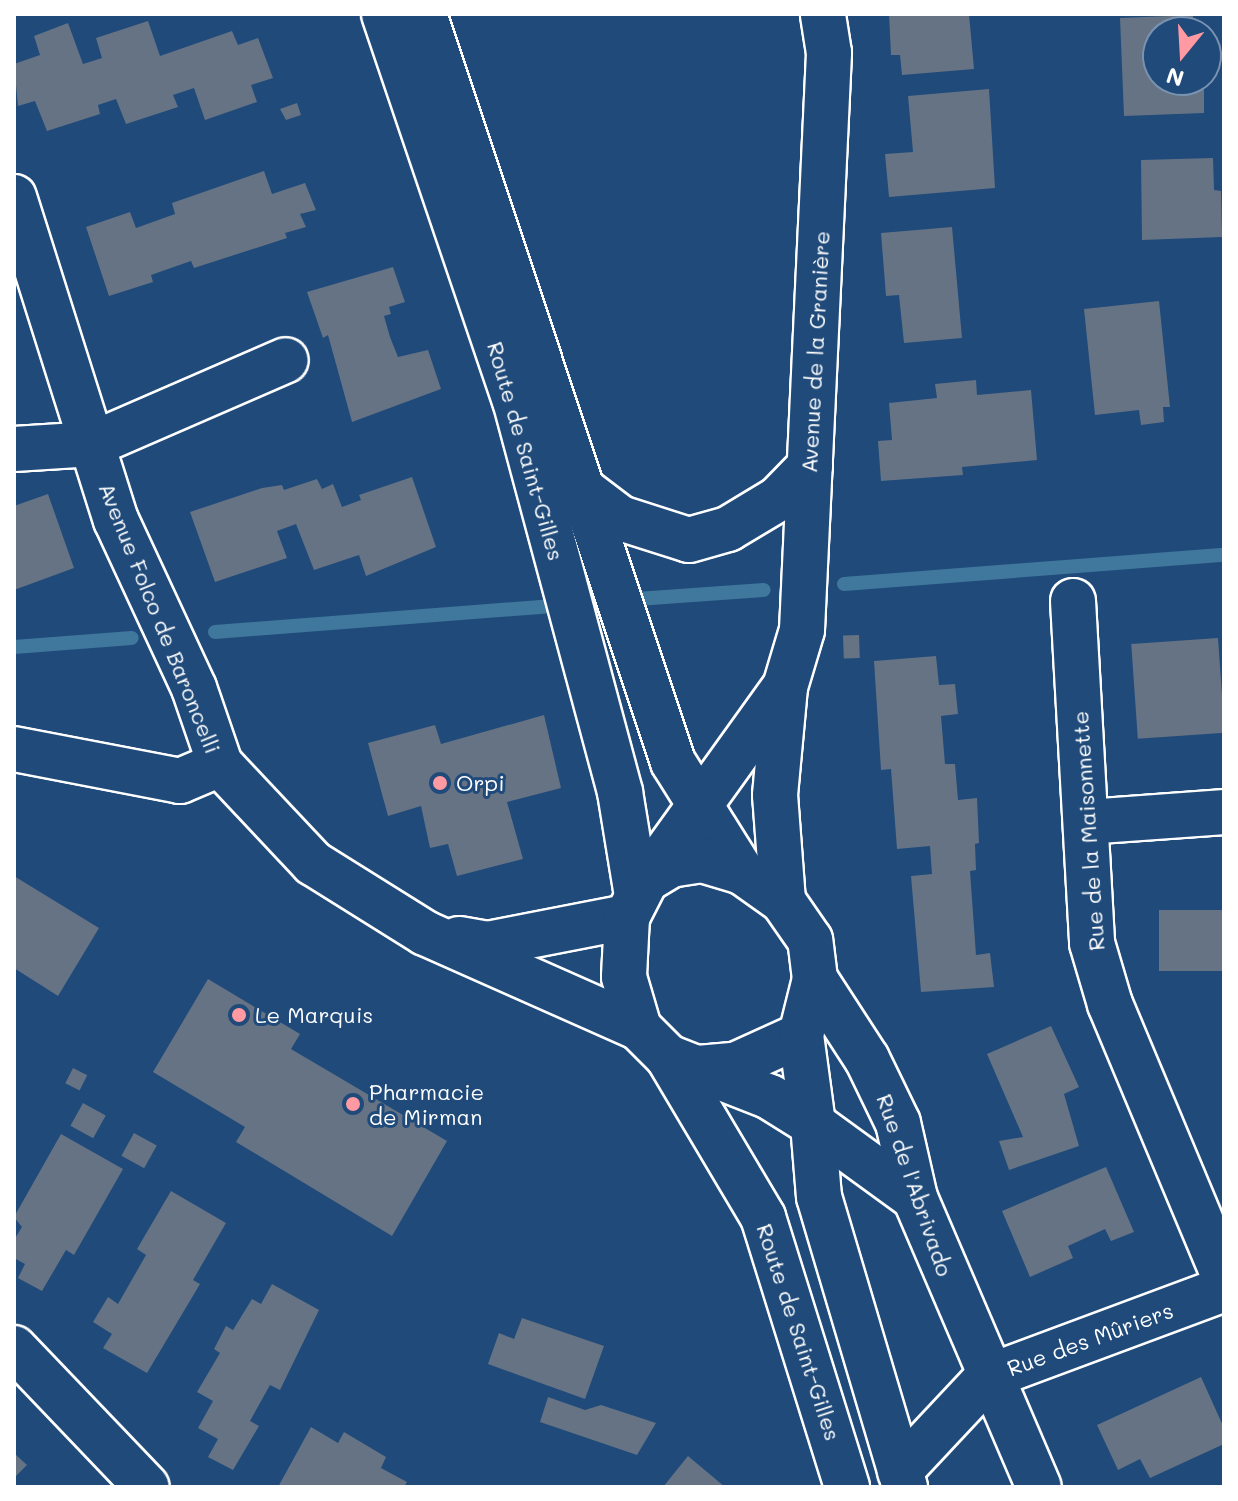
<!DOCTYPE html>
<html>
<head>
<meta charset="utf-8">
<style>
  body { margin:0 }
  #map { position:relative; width:1238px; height:1501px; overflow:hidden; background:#1f4a7a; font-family:Mali,sans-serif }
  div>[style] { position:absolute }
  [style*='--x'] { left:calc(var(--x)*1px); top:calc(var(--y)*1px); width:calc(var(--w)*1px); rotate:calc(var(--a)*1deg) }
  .stream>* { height:14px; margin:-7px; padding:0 7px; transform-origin:7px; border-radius:7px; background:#40779c }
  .building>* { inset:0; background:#657384; transform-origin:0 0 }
  .roads { filter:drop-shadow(2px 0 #fff) drop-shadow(-2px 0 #fff) drop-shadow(0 2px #fff) drop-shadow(0 -2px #fff) }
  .minor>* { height:44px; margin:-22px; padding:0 22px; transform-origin:22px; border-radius:22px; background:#1f4a7a }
  .tertiary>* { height:44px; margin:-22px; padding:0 22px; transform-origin:22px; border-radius:22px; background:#1f4a7a }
  .secondary>* { height:44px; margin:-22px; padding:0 22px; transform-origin:22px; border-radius:22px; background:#1f4a7a }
  .dots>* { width:22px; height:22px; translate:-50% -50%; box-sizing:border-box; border:4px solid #1f4a7a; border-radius:50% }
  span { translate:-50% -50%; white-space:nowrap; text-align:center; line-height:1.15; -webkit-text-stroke:6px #1f4a7a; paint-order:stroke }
  .street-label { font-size:22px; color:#fff }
  .poi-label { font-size:22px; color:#fff }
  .left { translate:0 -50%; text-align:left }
  .frame { position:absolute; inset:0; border:16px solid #fff; pointer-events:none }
  .north { position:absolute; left:1142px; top:16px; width:80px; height:80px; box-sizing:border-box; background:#1f4a7a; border:2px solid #7992af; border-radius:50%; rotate:198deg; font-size:22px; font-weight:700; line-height:32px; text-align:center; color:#fff }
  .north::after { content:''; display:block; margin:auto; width:28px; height:36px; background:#ff9aa2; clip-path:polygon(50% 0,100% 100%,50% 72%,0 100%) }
</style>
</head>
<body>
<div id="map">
  <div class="stream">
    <i style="--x:844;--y:584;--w:381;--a:-4.4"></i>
    <i style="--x:637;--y:599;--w:127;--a:-4.1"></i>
    <i style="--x:215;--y:632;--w:336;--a:-4.4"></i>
    <i style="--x:14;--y:647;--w:118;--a:-4.4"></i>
  </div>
  <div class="building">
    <i style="clip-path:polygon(889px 14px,969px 14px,974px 69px,902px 75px,900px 55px,891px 55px)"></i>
    <i style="clip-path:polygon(1193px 15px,1193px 32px,1158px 32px,1158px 80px,1204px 80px,1204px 113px,1124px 116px,1120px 18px)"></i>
    <i style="clip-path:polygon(148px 21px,160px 56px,232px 31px,238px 45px,258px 38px,273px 78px,251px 85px,257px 102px,205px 120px,194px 88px,173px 95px,178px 107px,126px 124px,116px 99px,98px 105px,100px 114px,47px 131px,35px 101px,18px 106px,14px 64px,40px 55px,34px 36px,68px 23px,83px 64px,102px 58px,96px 38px)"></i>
    <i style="clip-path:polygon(989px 89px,995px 188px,889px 197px,885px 154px,913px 152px,908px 96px)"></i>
    <i style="clip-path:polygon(297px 103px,301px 115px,286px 120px,280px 109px)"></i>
    <i style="clip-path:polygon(1213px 158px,1214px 190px,1221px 191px,1222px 237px,1142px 240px,1141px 160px)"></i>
    <i style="clip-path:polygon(264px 171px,272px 194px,305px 183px,316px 210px,300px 214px,306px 227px,285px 233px,287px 238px,194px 268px,191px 261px,151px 275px,153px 282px,109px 296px,86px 227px,130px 212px,136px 228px,175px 214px,172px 203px)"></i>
    <i style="clip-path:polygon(952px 227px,962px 338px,904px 343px,899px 295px,886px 296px,881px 233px)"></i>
    <i style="clip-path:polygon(393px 267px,405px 302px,389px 307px,391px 314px,384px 316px,390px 337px,398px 357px,428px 350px,441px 389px,352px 422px,328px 335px,323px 338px,307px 292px)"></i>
    <i style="clip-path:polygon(1159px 301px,1170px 407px,1163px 407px,1164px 422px,1141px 425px,1139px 410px,1095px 415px,1084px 309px)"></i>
    <i style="clip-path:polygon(976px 380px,977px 395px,1031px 390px,1037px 460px,962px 467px,963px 475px,881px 481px,878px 441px,892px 440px,889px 403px,937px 398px,935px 384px)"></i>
    <i style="clip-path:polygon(412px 477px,436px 547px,366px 576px,359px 555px,314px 570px,296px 524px,277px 531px,287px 558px,215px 582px,190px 512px,262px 488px,282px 485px,284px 490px,317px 479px,322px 489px,333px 484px,342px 507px,361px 500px,359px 495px)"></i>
    <i style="clip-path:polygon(48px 494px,74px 568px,14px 590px,14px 506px)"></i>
    <i style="left:859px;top:635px;width:23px;height:16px;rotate:88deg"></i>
    <i style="left:1218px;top:638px;width:95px;height:87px;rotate:86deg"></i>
    <i style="clip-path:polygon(936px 656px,939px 685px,955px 684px,958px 714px,941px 716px,945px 764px,955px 764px,958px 800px,977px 798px,979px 843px,975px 844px,976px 870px,970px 871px,976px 955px,990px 953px,994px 987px,921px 992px,911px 876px,932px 874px,930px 846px,897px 849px,891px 769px,881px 770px,874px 661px)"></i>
    <i style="clip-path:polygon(544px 715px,561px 788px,507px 802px,523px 859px,457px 876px,448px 844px,430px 848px,421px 806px,388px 816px,368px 743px,435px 725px,441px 744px)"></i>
    <i style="clip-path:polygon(14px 876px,99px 928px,58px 996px,14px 968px)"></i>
    <i style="left:1224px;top:910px;width:61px;height:65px;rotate:90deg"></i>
    <i style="clip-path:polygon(208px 979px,300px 1034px,291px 1049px,447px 1141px,392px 1236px,236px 1142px,245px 1127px,153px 1072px)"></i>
    <i style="clip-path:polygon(1051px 1026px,1079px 1087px,1064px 1094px,1079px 1146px,1009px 1170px,999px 1141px,1023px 1137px,987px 1054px)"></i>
    <i style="left:73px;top:1068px;width:16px;height:17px;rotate:27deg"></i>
    <i style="left:83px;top:1103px;width:26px;height:26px;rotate:29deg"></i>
    <i style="left:134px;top:1133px;width:26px;height:26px;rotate:29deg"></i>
    <i style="clip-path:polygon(61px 1134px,123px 1169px,74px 1255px,66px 1250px,42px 1291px,18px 1278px,25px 1264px,14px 1258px,14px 1240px,22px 1227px,14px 1217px)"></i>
    <i style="clip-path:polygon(1106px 1167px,1134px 1232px,1111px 1241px,1105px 1229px,1068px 1246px,1073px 1258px,1030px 1277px,1002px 1211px)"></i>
    <i style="clip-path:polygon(171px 1191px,226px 1223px,193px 1280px,200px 1284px,147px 1373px,103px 1348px,112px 1334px,93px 1322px,108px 1297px,118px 1304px,146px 1255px,137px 1249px)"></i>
    <i style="clip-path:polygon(272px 1284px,319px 1310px,280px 1390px,270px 1385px,250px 1421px,259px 1426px,233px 1470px,208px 1457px,218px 1439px,198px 1428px,213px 1401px,197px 1392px,220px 1353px,214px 1349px,226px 1326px,233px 1330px,252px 1299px,261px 1304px)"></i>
    <i style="clip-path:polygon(522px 1318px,604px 1346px,585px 1399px,488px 1364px,499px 1333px,514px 1339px)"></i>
    <i style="clip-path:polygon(1201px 1377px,1224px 1428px,1224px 1444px,1150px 1478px,1140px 1459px,1118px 1470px,1097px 1425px)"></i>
    <i style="clip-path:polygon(548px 1397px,585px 1410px,601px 1405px,656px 1423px,637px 1455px,540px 1422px)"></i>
    <i style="clip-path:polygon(311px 1427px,338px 1443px,344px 1432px,386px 1457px,381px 1468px,407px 1482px,404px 1487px,278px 1487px)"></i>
    <i style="clip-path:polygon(14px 1453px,27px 1465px,14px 1478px)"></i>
    <i style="clip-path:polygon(688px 1456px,725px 1487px,663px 1487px)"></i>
  </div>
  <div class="roads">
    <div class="minor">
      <i style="--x:14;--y:197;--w:339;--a:72.5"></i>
      <i style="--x:116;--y:520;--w:185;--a:65.1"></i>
      <i style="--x:194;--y:688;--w:80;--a:71.1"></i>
      <i style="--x:220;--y:764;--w:136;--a:46.8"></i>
      <i style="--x:313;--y:863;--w:132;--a:32"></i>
      <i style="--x:425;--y:933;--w:234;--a:23.9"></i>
      <i style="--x:14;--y:449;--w:79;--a:-3.6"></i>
      <i style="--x:93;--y:444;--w:210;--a:-23.5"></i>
      <i style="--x:582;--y:489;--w:48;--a:37.3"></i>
      <i style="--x:620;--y:518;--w:72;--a:17.7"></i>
      <i style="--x:689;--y:540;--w:41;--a:-15.8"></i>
      <i style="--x:728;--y:529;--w:58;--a:-31"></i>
      <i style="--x:778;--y:499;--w:46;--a:-45.9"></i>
      <i style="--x:1073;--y:601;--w:343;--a:86.8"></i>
      <i style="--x:1092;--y:943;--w:64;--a:73.6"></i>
      <i style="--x:1110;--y:1004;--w:296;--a:67.3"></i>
      <i style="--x:14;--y:749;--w:169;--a:10.9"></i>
      <i style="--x:180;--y:781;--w:43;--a:-23"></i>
      <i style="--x:1086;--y:822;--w:138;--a:-4.1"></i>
      <i style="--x:646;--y:880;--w:235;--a:-54.3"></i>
      <i style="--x:783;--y:901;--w:106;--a:-94.3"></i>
      <i style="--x:775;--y:795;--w:108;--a:-84.7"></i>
      <i style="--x:785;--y:687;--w:59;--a:-73.4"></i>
      <i style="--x:802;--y:630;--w:578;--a:-87.32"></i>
      <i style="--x:829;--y:53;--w:39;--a:-99"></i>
      <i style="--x:459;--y:939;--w:29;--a:10"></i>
      <i style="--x:488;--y:944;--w:142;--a:-11"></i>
      <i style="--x:14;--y:1348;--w:192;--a:46.3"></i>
      <i style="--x:900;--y:1471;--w:129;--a:-46.9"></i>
      <i style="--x:988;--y:1377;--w:252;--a:-20.4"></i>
    </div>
    <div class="tertiary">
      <i style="--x:815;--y:979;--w:95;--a:57"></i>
      <i style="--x:867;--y:1059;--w:71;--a:64.2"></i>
      <i style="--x:898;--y:1123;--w:77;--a:77.2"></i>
      <i style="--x:915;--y:1198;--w:314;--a:66.8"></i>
    </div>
    <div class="secondary">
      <i style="--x:384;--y:14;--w:408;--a:71.3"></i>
      <i style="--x:515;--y:400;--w:406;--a:75"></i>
      <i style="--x:620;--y:792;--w:105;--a:80.7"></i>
      <i style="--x:424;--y:14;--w:788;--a:71.59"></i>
      <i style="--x:673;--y:762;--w:130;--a:57.9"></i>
      <i style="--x:668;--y:1057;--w:186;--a:59.3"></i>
      <i style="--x:763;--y:1217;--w:283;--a:72.7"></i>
      <i style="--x:698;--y:1068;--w:37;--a:-5"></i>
      <i style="--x:735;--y:1065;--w:72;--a:-24.4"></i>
      <i style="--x:905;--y:1487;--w:302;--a:-106.5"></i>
      <i style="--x:819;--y:1197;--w:73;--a:-94.7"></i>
      <i style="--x:813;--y:1124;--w:90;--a:-97.7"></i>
      <i style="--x:801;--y:1035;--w:58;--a:-76"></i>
      <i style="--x:815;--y:979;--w:39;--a:-97"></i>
      <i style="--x:810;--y:940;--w:47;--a:-124.7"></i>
      <i style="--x:783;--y:901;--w:50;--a:-144.7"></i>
      <i style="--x:742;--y:872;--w:42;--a:-163.3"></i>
      <i style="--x:702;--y:860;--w:31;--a:171"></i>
      <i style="--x:671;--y:865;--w:29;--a:149"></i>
      <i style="--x:646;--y:880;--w:42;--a:117.2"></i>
      <i style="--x:627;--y:917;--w:60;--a:92.9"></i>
      <i style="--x:624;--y:977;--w:53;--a:73.6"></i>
      <i style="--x:639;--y:1028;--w:41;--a:45"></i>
      <i style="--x:668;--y:1057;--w:110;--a:21.4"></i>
      <i style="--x:770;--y:1097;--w:51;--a:32.1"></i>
      <i style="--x:813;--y:1124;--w:126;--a:36"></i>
    </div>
  </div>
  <div class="dots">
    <i style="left:440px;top:783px;background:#ff9aa2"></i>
    <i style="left:239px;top:1015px;background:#ff9aa2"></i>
    <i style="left:353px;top:1104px;background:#ff9aa2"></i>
  </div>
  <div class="street-label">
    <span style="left:815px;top:352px;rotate:-87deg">Avenue de la Granière</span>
    <span style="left:526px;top:451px;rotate:74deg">Route de Saint-Gilles</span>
    <span style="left:160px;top:618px;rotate:68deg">Avenue Folco de Baroncelli</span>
    <span style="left:1088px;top:831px;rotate:-94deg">Rue de la Maisonnette</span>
    <span style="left:915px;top:1185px;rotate:71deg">Rue de l'Abrivado</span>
    <span style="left:799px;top:1332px;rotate:72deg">Route de Saint-Gilles</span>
    <span style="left:1090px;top:1339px;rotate:-20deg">Rue des Mûriers</span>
  </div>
  <div class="poi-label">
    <span class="left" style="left:456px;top:783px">Orpi</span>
    <span class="left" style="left:255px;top:1015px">Le Marquis</span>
    <span class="left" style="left:369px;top:1104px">Pharmacie<br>de Mirman</span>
  </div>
  <div class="frame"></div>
  <div class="north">N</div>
</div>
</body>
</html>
